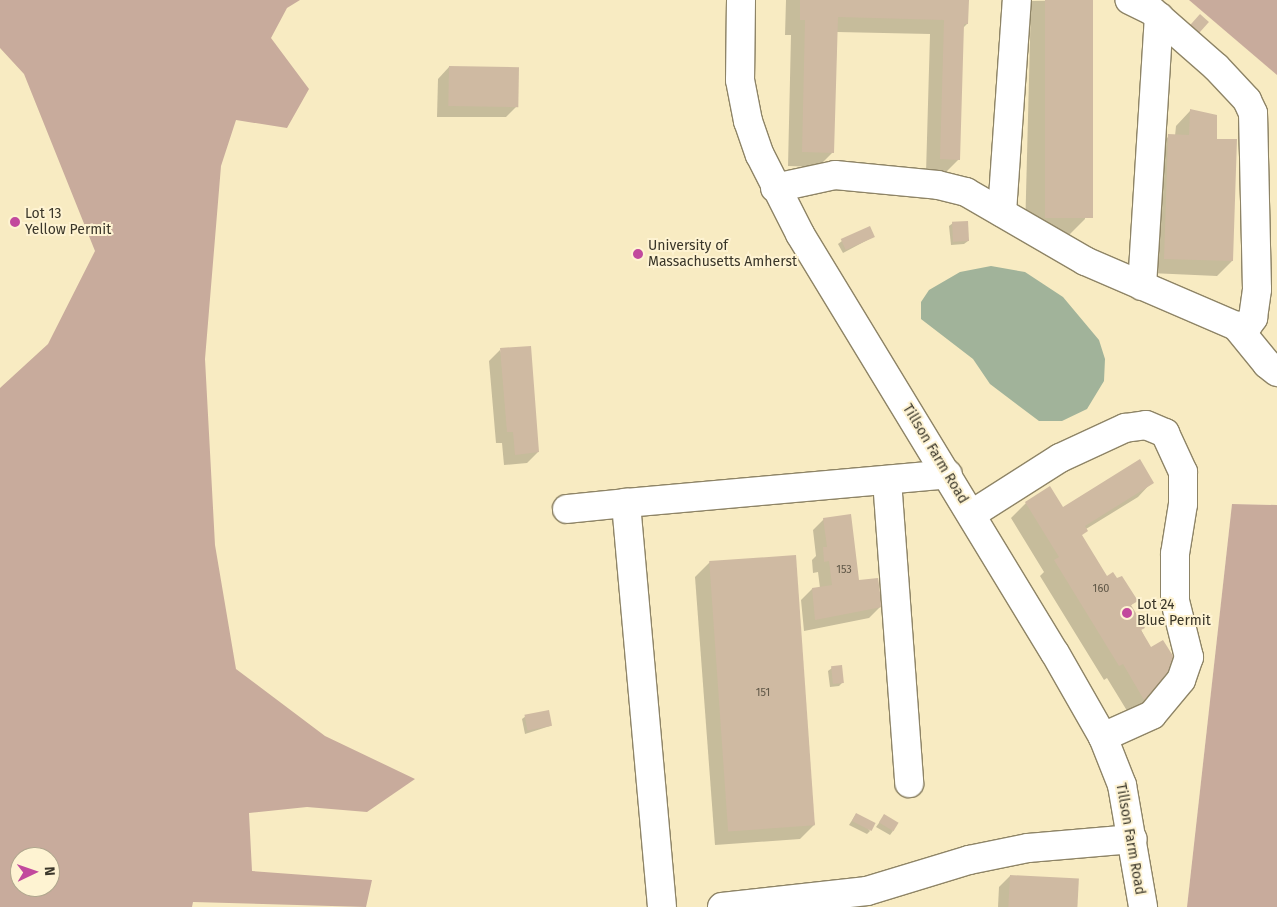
<!DOCTYPE html>
<html>
<head>
<meta charset="utf-8">
<style>
  body { margin:0 }
  #map { position:relative; width:1277px; height:907px; overflow:hidden; background:#fef3d2; font-family:"Fira Sans",sans-serif }
  div>[style] { position:absolute }
  [style*='--x'] { left:calc(var(--x)*1px); top:calc(var(--y)*1px); width:calc(var(--w)*1px); rotate:calc(var(--a)*1deg) }
  .built>* { inset:0; background:#f8ebc2 }
  .forest>* { inset:0; background:#c8ab9c }
  .water>* { inset:0; background:#a1b39a }
  .shadow>* { inset:0; background:#0003 }
  .building>* { inset:0; background:#cfbaa2; transform-origin:0 0 }
  .roads { filter:drop-shadow(1px 0 #8e8466) drop-shadow(-1px 0 #8e8466) drop-shadow(0 1px #8e8466) drop-shadow(0 -1px #8e8466) }
  .minor>* { height:28px; margin:-14px; padding:0 14px; transform-origin:14px; border-radius:14px; background:#fff }
  .dots>* { width:14px; height:14px; translate:-50% -50%; box-sizing:border-box; border:2px solid #fef3d2; border-radius:50% }
  span { translate:-50% -50%; white-space:nowrap; text-align:center; line-height:1.15; -webkit-text-stroke:4px #fef3d2; paint-order:stroke }
  .number-label { font-size:11px; color:#5f5747 }
  .number-label span { -webkit-text-stroke-width:0 }
  .poi-label { font-size:14px; color:#3a3629 }
  .left { translate:0 -50%; text-align:left }
  .street-label { font-size:14px; color:#3a3629 }
  .north { position:absolute; left:10px; top:847px; width:50px; height:50px; box-sizing:border-box; background:#fef3d2; border:1px solid #b0a78e; border-radius:50%; rotate:87deg; font-size:14px; font-weight:700; line-height:20px; text-align:center; color:#3a3629 }
  .north::after { content:''; display:block; margin:auto; width:18px; height:22px; background:#c2499d; clip-path:polygon(50% 0,100% 100%,50% 72%,0 100%) }
</style>
</head>
<body>
<div id="map">
  <div class="built">
    <i style="clip-path:polygon(evenodd,0 0,1241px 0,1277px 4px,1277px 505px,1232px 504px,1187px 907px,0 907px,0 0,20px 857px,50px 857px,50px 887px,20px 887px,20px 857px)"></i>
  </div>
  <div class="forest">
    <i style="clip-path:polygon(evenodd,0 0,300px 0,287px 8px,271px 38px,309px 89px,287px 128px,236px 120px,221px 166px,205px 359px,215px 545px,236px 669px,325px 736px,415px 779px,367px 812px,307px 807px,249px 813px,252px 871px,372px 880px,366px 907px,193px 902px,192px 907px,0 907px,0 388px,48px 344px,95px 251px,24px 74px,0 48px,0 0,20px 857px,50px 857px,50px 887px,20px 887px,20px 857px)"></i>
    <i style="clip-path:polygon(1189px 0,1277px 0,1277px 75px)"></i>
    <i style="clip-path:polygon(1232px 504px,1277px 505px,1277px 907px,1187px 907px)"></i>
  </div>
  <div class="water">
    <i style="clip-path:polygon(991px 266px,1025px 272px,1063px 297px,1099px 340px,1105px 359px,1104px 381px,1087px 409px,1062px 421px,1039px 421px,990px 384px,973px 359px,921px 319px,921px 302px,929px 290px,960px 272px)"></i>
  </div>
  <div class="shadow">
    <i style="clip-path:polygon(786px 0,968px 0,967px 24px,963px 28px,959px 159px,944px 174px,926px 173px,930px 34px,837px 32px,833px 152px,818px 167px,788px 166px,791px 35px,785px 35px)"></i>
    <i style="clip-path:polygon(1091px 0,1085px 219px,1070px 234px,1025px 233px,1031px 1px)"></i>
    <i style="clip-path:polygon(449px 67px,517px 106px,506px 117px,437px 117px,438px 79px)"></i>
    <i style="clip-path:polygon(1190px 111px,1215px 140px,1232px 261px,1217px 276px,1150px 273px,1154px 151px,1169px 136px,1175px 136px,1176px 126px)"></i>
    <i style="clip-path:polygon(953px 223px,968px 241px,964px 244px,951px 245px,949px 226px)"></i>
    <i style="clip-path:polygon(873px 237px,843px 253px,838px 244px,842px 241px)"></i>
    <i style="clip-path:polygon(500px 350px,538px 452px,527px 463px,504px 465px,502px 443px,496px 443px,489px 361px)"></i>
    <i style="clip-path:polygon(1152px 482px,1138px 497px,1086px 529px,1081px 536px,1107px 577px,1136px 601px,1130px 606px,1150px 649px,1178px 667px,1156px 697px,1129px 714px,1107px 678px,1104px 680px,1040px 576px,1044px 572px,1011px 518px,1026px 503px,1062px 508px)"></i>
    <i style="clip-path:polygon(824px 519px,858px 582px,880px 607px,869px 618px,804px 631px,801px 600px,812px 589px,820px 588px,818px 572px,813px 573px,812px 560px,816px 556px,813px 530px)"></i>
    <i style="clip-path:polygon(710px 562px,815px 824px,800px 839px,715px 845px,695px 577px)"></i>
    <i style="clip-path:polygon(832px 668px,842px 683px,839px 686px,830px 687px,828px 671px)"></i>
    <i style="clip-path:polygon(526px 716px,550px 726px,525px 734px,522px 719px)"></i>
    <i style="clip-path:polygon(856px 814px,870px 831px,867px 834px,849px 825px)"></i>
    <i style="clip-path:polygon(884px 816px,893px 831px,890px 835px,876px 827px)"></i>
    <i style="clip-path:polygon(1010px 876px,1076px 907px,998px 907px,999px 887px)"></i>
  </div>
  <div class="building">
    <i style="clip-path:polygon(800px 0,969px 0,968px 24px,964px 24px,960px 160px,940px 159px,944px 20px,838px 17px,834px 153px,802px 152px,805px 20px,800px 20px)"></i>
    <i style="left:1045px;top:0;width:48px;height:218px"></i>
    <i style="left:1200px;top:14px;width:12px;height:17px;rotate:42deg"></i>
    <i style="left:449px;top:66px;width:70px;height:40px;rotate:1deg"></i>
    <i style="clip-path:polygon(1190px 109px,1217px 115px,1217px 139px,1237px 139px,1233px 261px,1164px 259px,1168px 134px,1189px 135px)"></i>
    <i style="left:968px;top:221px;width:20px;height:16px;rotate:87deg"></i>
    <i style="left:870px;top:226px;width:12px;height:32px;rotate:66deg"></i>
    <i style="clip-path:polygon(531px 346px,539px 452px,515px 455px,513px 432px,507px 432px,500px 348px)"></i>
    <i style="clip-path:polygon(1140px 459px,1154px 483px,1085px 526px,1088px 531px,1082px 535px,1107px 576px,1113px 572px,1117px 578px,1122px 576px,1138px 601px,1131px 605px,1145px 628px,1141px 630px,1151px 647px,1163px 640px,1180px 667px,1168px 674px,1172px 682px,1144px 700px,1123px 664px,1119px 666px,1054px 560px,1059px 557px,1025px 502px,1050px 486px,1063px 507px)"></i>
    <i style="clip-path:polygon(851px 514px,859px 580px,878px 578px,882px 607px,815px 620px,812px 588px,832px 585px,829px 561px,824px 562px,823px 547px,827px 547px,823px 518px)"></i>
    <i style="left:796px;top:555px;width:271px;height:87px;rotate:86deg"></i>
    <i style="left:842px;top:665px;width:18px;height:11px;rotate:84deg"></i>
    <i style="left:549px;top:710px;width:16px;height:25px;rotate:79deg"></i>
    <i style="left:856px;top:813px;width:22px;height:9px;rotate:27deg"></i>
    <i style="left:884px;top:814px;width:17px;height:10px;rotate:31deg"></i>
    <i style="left:1010px;top:875px;width:69px;height:32px;rotate:3deg"></i>
  </div>
  <div class="roads">
    <div class="minor">
      <i style="--x:741;--y:0;--w:80;--a:90.7"></i>
      <i style="--x:740;--y:80;--w:42;--a:79"></i>
      <i style="--x:748;--y:121;--w:36;--a:71"></i>
      <i style="--x:760;--y:155;--w:89;--a:63.1"></i>
      <i style="--x:800;--y:234;--w:490;--a:58.7"></i>
      <i style="--x:1055;--y:653;--w:97;--a:60.3"></i>
      <i style="--x:1103;--y:737;--w:52;--a:68.4"></i>
      <i style="--x:1122;--y:785;--w:124;--a:80.2"></i>
      <i style="--x:775;--y:188;--w:61;--a:-12.2"></i>
      <i style="--x:835;--y:175;--w:103;--a:5.5"></i>
      <i style="--x:938;--y:185;--w:29;--a:14"></i>
      <i style="--x:966;--y:192;--w:138;--a:30.1"></i>
      <i style="--x:1085;--y:261;--w:164;--a:23.3"></i>
      <i style="--x:1236;--y:326;--w:12;--a:-5"></i>
      <i style="--x:1248;--y:325;--w:9;--a:-54"></i>
      <i style="--x:1253;--y:318;--w:29;--a:-82"></i>
      <i style="--x:1257;--y:289;--w:176;--a:-91.3"></i>
      <i style="--x:1253;--y:113;--w:14;--a:-115"></i>
      <i style="--x:1247;--y:100;--w:45;--a:-133.2"></i>
      <i style="--x:1216;--y:67;--w:85;--a:-138.8"></i>
      <i style="--x:1152;--y:11;--w:25;--a:-154"></i>
      <i style="--x:1002;--y:212;--w:213;--a:-86"></i>
      <i style="--x:1142;--y:286;--w:270;--a:-86.4"></i>
      <i style="--x:1236;--y:326;--w:49;--a:50.8"></i>
      <i style="--x:1267;--y:364;--w:13;--a:39"></i>
      <i style="--x:887;--y:480;--w:304;--a:85.8"></i>
      <i style="--x:567;--y:509;--w:59;--a:-5.8"></i>
      <i style="--x:972;--y:514;--w:104;--a:-32.5"></i>
      <i style="--x:1060;--y:458;--w:72;--a:-24.8"></i>
      <i style="--x:1125;--y:428;--w:21;--a:-8"></i>
      <i style="--x:1146;--y:425;--w:21;--a:23"></i>
      <i style="--x:1165;--y:433;--w:43;--a:65.2"></i>
      <i style="--x:1183;--y:472;--w:32;--a:90"></i>
      <i style="--x:1183;--y:504;--w:51;--a:99.1"></i>
      <i style="--x:1175;--y:554;--w:47;--a:90"></i>
      <i style="--x:1175;--y:601;--w:58;--a:76"></i>
      <i style="--x:1189;--y:657;--w:24;--a:109"></i>
      <i style="--x:1181;--y:680;--w:45;--a:129.6"></i>
      <i style="--x:1152;--y:715;--w:54;--a:155.8"></i>
      <i style="--x:662;--y:907;--w:406;--a:-95.1"></i>
      <i style="--x:626;--y:503;--w:323;--a:-5.1"></i>
      <i style="--x:722;--y:907;--w:146;--a:-6.3"></i>
      <i style="--x:867;--y:891;--w:107;--a:-16.9"></i>
      <i style="--x:969;--y:860;--w:60;--a:-11.5"></i>
      <i style="--x:1028;--y:848;--w:105;--a:-4.9"></i>
    </div>
  </div>
  <div class="dots">
    <i style="left:15px;top:222px;background:#c2499d"></i>
    <i style="left:638px;top:254px;background:#c2499d"></i>
    <i style="left:1127px;top:613px;background:#c2499d"></i>
  </div>
  <div class="number-label">
    <span style="left:844px;top:570px">153</span>
    <span style="left:1101px;top:589px">160</span>
    <span style="left:763px;top:693px">151</span>
  </div>
  <div class="poi-label">
    <span class="left" style="left:25px;top:222px">Lot 13<br>Yellow Permit</span>
    <span class="left" style="left:648px;top:254px">University of<br>Massachusetts Amherst</span>
    <span class="left" style="left:1137px;top:613px">Lot 24<br>Blue Permit</span>
  </div>
  <div class="street-label">
    <span style="left:935px;top:454px;rotate:59deg">Tillson Farm Road</span>
    <span style="left:1130px;top:839px;rotate:80deg">Tillson Farm Road</span>
  </div>
  <div class="north">N</div>
</div>
</body>
</html>
